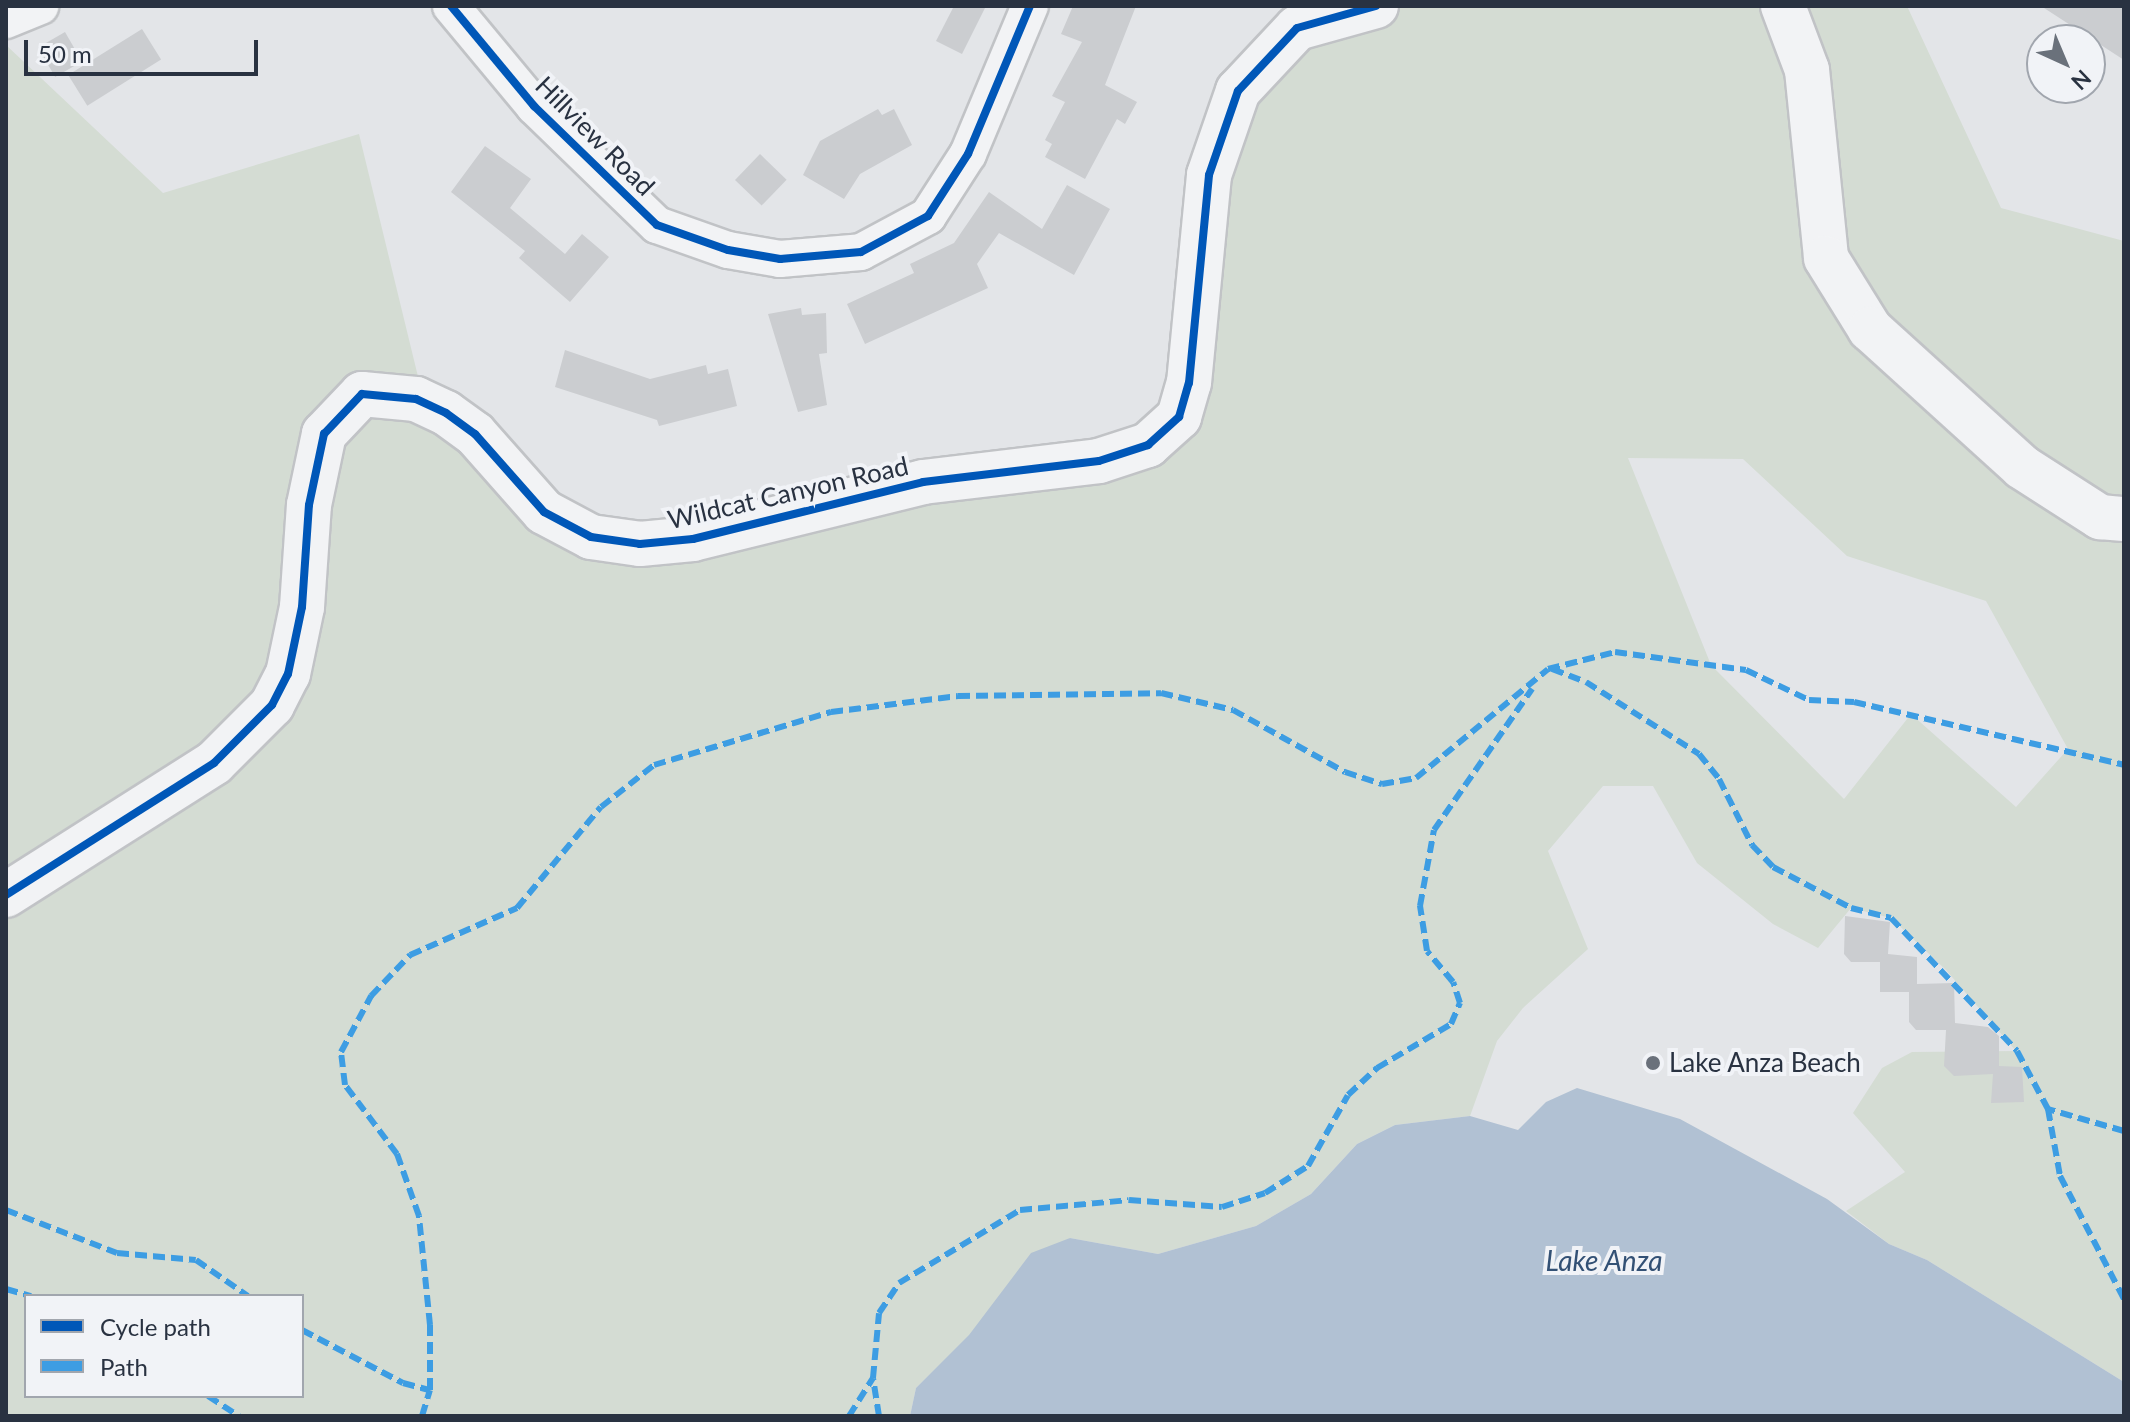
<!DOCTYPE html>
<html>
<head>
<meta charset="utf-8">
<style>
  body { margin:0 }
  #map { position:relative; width:2130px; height:1422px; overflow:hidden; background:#e3e5e8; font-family:Lato,sans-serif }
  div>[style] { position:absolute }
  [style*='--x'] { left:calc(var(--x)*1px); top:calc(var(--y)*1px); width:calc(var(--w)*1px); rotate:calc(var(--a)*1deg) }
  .green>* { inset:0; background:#d4dcd3 }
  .water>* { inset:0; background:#b1c1d3 }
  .building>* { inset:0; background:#cbcdd0; transform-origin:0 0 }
  .roads { filter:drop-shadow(2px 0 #c1c3c6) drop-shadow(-2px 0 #c1c3c6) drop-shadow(0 2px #c1c3c6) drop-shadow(0 -2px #c1c3c6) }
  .minor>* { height:36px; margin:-18px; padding:0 18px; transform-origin:18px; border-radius:18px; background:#f2f3f5 }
  .tertiary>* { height:44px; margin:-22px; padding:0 22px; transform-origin:22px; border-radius:22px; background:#f2f3f5 }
  .quiet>* { height:6px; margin-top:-3px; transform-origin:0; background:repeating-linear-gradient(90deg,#3d9de3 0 12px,transparent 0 18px) }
  .cycleway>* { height:8px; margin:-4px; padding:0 4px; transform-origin:4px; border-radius:4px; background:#0057b8 }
  .dots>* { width:22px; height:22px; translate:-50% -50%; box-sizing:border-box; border:4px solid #f1f3f7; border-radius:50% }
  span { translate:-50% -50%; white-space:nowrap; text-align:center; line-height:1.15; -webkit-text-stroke:8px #f1f3f7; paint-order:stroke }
  .street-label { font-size:26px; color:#293241 }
  .poi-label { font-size:26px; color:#293241 }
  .left { translate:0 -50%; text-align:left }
  .water-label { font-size:28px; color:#335175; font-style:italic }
  .frame { position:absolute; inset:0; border:8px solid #293241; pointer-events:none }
  .legend { position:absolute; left:24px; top:1294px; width:280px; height:104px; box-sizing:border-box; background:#f1f3f7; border:2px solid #a1a6ae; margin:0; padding:10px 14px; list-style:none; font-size:24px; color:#293241 }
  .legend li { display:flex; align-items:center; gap:16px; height:40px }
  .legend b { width:40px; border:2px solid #a1a6ae }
  .north { position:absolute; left:2026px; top:24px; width:80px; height:80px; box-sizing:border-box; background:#f1f3f7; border:2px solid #a1a6ae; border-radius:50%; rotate:136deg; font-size:22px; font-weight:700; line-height:32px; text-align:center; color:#293241 }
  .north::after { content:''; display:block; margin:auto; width:28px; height:36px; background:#6a717b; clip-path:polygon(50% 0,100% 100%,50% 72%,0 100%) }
  .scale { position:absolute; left:24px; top:40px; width:234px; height:36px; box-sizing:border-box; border:4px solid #293241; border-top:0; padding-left:10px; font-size:24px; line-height:28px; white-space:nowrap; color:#293241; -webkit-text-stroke:6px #f1f3f7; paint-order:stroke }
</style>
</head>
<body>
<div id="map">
  <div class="green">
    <i style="clip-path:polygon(evenodd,1376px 6px,1907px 6px,2001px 208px,2124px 241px,2124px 1382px,1927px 1260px,1889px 1244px,1846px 1211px,1905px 1172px,1853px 1113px,1882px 1068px,1912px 1052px,2016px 1051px,1946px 970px,1891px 918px,1851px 908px,1818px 948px,1773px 924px,1697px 863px,1653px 786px,1603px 786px,1548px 851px,1588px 949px,1523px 1008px,1497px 1041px,1470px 1116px,1395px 1125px,1357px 1144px,1311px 1194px,1256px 1226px,1158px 1254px,1070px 1238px,916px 1388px,910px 1416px,6px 1416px,6px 45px,163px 193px,359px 134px,422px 393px,503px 470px,641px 545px,1169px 431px,1238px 91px,1376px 6px,1628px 458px,1743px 459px,1847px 556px,1986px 601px,2068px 749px,2016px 807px,1911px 714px,1844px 799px,1711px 665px,1628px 458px,1376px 6px,26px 1296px,302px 1296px,302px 1396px,26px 1396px,26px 1296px)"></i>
  </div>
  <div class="water">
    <i style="clip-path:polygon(1577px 1088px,1680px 1119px,1827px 1199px,1889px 1244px,1927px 1260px,2124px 1382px,2124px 1416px,910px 1416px,916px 1388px,969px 1335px,1031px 1253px,1070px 1238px,1158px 1254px,1256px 1226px,1311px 1194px,1357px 1144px,1395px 1125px,1470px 1116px,1518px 1130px,1546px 1102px)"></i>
  </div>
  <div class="building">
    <i style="clip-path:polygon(954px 6px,986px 6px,962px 54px,936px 41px)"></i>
    <i style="clip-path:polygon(1073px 6px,1136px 6px,1105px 85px,1137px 102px,1125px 124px,1117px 119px,1085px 179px,1045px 157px,1052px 144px,1045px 140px,1065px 102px,1052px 96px,1082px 42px,1061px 34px)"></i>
    <i style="clip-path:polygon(2041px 6px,2124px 6px,2124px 60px)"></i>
    <i style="left:142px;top:29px;width:36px;height:87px;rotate:58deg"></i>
    <i style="left:65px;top:32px;width:34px;height:31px;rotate:60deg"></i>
    <i style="clip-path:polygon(878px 109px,882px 115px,894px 109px,912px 145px,860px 174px,844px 199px,803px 175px,820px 141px)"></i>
    <i style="clip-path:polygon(485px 146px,531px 179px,510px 208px,565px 254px,582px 234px,609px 257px,570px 302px,519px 258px,525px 251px,451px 192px)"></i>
    <i style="left:760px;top:154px;width:37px;height:36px;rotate:44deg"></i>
    <i style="clip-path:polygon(1067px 185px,1110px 209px,1074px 275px,999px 233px,977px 264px,988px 288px,865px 344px,847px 304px,914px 273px,910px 264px,954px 243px,989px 192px,1042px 229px)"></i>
    <i style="clip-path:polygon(801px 308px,802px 315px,826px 313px,827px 353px,819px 354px,827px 405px,798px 412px,768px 314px)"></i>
    <i style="clip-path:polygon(565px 350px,650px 379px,706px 365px,708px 374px,728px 369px,737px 406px,659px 426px,657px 420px,555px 387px)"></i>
    <i style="clip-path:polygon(1845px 916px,1890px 922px,1888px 954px,1917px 957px,1917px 984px,1954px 983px,1955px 1023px,1988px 1027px,1999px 1036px,1999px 1066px,2022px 1067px,2024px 1102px,1991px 1103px,1993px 1074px,1954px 1076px,1944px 1066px,1946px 1030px,1916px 1030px,1909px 1022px,1909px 992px,1880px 992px,1880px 962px,1851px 962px,1844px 954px)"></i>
  </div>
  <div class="roads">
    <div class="minor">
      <i style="--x:451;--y:6;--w:130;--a:50.3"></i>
      <i style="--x:534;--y:106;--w:171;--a:44.1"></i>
      <i style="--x:657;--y:225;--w:75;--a:19.4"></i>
      <i style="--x:728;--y:250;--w:53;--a:9.8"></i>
      <i style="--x:780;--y:259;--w:81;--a:-4.9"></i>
      <i style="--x:861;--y:252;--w:76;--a:-28.2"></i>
      <i style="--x:928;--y:216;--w:74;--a:-57.2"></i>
      <i style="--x:968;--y:154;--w:160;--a:-67.3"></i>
      <i style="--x:6;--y:20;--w:37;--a:-22"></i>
    </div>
    <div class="tertiary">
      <i style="--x:1783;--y:6;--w:68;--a:69.4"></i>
      <i style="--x:1807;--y:70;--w:189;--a:84.2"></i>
      <i style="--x:1826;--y:258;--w:84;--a:58.2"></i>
      <i style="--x:1870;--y:329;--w:205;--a:42.2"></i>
      <i style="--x:2022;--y:467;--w:93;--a:32.7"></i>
      <i style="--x:2100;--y:517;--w:24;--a:5"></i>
      <i style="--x:6;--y:895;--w:246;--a:-32.4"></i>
      <i style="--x:214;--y:763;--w:82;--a:-45"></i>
      <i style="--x:272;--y:705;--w:35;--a:-63"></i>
      <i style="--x:288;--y:674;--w:68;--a:-78.2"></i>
      <i style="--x:302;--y:607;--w:102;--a:-86.1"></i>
      <i style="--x:309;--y:505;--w:73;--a:-78.1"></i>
      <i style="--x:324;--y:434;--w:55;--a:-46.5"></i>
      <i style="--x:362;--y:394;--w:54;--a:5.3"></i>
      <i style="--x:416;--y:399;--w:33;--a:25"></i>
      <i style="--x:446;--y:413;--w:36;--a:36"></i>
      <i style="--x:475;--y:434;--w:104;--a:48.5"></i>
      <i style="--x:544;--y:512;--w:53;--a:28"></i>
      <i style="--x:591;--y:537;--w:49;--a:8.1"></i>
      <i style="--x:640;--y:544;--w:53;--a:-5.4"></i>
      <i style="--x:693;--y:539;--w:237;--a:-13.9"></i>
      <i style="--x:923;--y:482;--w:177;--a:-6.8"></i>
      <i style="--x:1099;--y:461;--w:52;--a:-18.1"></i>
      <i style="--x:1148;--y:445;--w:42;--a:-42.1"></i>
      <i style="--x:1179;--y:417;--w:35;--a:-74"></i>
      <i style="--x:1189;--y:383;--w:209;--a:-84.5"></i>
      <i style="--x:1209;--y:175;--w:89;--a:-71"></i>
      <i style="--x:1238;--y:91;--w:86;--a:-46.9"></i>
      <i style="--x:1297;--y:28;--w:82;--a:-15.6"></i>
    </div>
  </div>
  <div class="quiet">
    <i style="--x:1552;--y:669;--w:36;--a:21"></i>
    <i style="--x:1586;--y:682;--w:134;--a:32.5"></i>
    <i style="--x:1699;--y:754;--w:32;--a:51"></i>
    <i style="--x:1719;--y:779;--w:74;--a:63.4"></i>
    <i style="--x:1752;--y:845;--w:30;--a:46"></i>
    <i style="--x:1773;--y:867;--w:88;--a:27.7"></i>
    <i style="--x:1851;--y:908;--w:41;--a:14"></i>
    <i style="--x:1891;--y:918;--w:183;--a:46.5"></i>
    <i style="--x:2017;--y:1051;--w:66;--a:61.9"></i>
    <i style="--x:2124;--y:1131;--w:79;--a:-163.9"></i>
    <i style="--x:2048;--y:1109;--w:68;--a:79.8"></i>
    <i style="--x:2060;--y:1176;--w:139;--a:62.5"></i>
    <i style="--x:6;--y:1210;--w:119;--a:21.2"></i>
    <i style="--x:117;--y:1253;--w:79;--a:5.1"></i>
    <i style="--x:196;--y:1260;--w:63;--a:34.7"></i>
    <i style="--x:6;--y:1289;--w:26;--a:16"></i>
    <i style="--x:302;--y:1330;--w:114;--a:27.7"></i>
    <i style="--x:403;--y:1383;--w:28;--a:15"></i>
    <i style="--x:208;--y:1396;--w:37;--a:33"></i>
    <i style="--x:422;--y:1416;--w:27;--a:-73"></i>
    <i style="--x:430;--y:1390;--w:65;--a:-90"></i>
    <i style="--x:430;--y:1325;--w:110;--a:-95.8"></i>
    <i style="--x:419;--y:1216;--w:66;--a:-109.5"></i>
    <i style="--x:397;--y:1154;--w:86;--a:-127"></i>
    <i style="--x:345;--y:1085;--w:33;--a:-97"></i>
    <i style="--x:341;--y:1052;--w:64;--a:-61.8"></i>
    <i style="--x:371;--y:996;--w:57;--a:-46.4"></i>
    <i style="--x:410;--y:955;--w:117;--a:-23.7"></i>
    <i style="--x:517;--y:908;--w:131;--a:-50.3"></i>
    <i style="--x:601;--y:807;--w:68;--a:-38.4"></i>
    <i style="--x:654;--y:765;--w:185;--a:-16.7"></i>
    <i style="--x:831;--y:712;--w:128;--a:-7.2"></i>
    <i style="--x:958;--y:696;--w:203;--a:-0.8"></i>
    <i style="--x:1161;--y:693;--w:74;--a:13.3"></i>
    <i style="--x:1233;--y:710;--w:128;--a:29"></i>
    <i style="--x:1345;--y:772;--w:39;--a:18"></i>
    <i style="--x:1382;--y:784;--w:35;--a:-10"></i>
    <i style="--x:1416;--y:778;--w:171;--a:-39.5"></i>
    <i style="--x:1548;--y:669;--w:69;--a:-14.2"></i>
    <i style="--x:1615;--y:652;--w:132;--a:7.8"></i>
    <i style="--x:1746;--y:670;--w:70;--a:25.5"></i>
    <i style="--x:1809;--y:700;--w:45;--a:2.5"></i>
    <i style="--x:1854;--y:702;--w:277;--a:13.1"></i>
    <i style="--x:849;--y:1416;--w:45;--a:-57.7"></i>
    <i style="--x:879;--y:1416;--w:38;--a:-99"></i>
    <i style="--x:873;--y:1378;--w:65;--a:-84.7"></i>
    <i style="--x:879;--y:1313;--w:36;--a:-56"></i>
    <i style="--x:899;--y:1283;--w:141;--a:-31.1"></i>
    <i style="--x:1020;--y:1210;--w:109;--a:-5.2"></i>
    <i style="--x:1129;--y:1200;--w:93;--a:4.3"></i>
    <i style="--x:1222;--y:1207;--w:45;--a:-18"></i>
    <i style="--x:1265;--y:1193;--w:51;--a:-32.1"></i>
    <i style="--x:1308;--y:1166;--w:81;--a:-60.6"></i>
    <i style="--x:1348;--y:1095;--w:40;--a:-43"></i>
    <i style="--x:1377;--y:1068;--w:86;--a:-30.7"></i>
    <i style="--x:1451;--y:1024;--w:23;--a:-67"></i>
    <i style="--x:1460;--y:1003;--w:22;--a:-108"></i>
    <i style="--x:1453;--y:982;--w:40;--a:-130"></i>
    <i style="--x:1427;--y:951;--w:46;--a:-98.8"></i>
    <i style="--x:1420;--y:906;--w:77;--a:-79.6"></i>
    <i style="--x:1434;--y:830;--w:172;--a:-55.2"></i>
  </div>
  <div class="cycleway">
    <i style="--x:451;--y:6;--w:130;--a:50.3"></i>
    <i style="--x:534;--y:106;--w:171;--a:44.1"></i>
    <i style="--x:657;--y:225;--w:75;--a:19.4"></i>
    <i style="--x:728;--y:250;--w:53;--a:9.8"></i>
    <i style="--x:780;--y:259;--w:81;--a:-4.9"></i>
    <i style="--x:861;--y:252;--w:76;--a:-28.2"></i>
    <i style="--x:928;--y:216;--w:74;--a:-57.2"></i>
    <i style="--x:968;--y:154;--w:160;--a:-67.3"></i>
    <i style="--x:6;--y:895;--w:246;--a:-32.4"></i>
    <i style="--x:214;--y:763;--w:82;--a:-45"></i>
    <i style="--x:272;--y:705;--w:35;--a:-63"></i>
    <i style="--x:288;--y:674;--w:68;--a:-78.2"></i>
    <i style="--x:302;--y:607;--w:102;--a:-86.1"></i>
    <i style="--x:309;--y:505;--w:73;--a:-78.1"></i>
    <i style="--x:324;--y:434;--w:55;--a:-46.5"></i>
    <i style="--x:362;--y:394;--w:54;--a:5.3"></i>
    <i style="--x:416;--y:399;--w:33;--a:25"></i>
    <i style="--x:446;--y:413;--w:36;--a:36"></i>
    <i style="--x:475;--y:434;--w:104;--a:48.5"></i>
    <i style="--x:544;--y:512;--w:53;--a:28"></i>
    <i style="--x:591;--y:537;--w:49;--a:8.1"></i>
    <i style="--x:640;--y:544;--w:53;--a:-5.4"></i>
    <i style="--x:693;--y:539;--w:237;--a:-13.9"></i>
    <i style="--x:923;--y:482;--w:177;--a:-6.8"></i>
    <i style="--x:1099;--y:461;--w:52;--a:-18.1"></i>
    <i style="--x:1148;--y:445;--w:42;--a:-42.1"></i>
    <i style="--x:1179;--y:417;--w:35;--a:-74"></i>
    <i style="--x:1189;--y:383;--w:209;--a:-84.5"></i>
    <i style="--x:1209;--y:175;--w:89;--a:-71"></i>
    <i style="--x:1238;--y:91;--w:86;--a:-46.9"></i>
    <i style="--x:1297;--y:28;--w:82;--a:-15.6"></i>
  </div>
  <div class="dots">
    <i style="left:1653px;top:1063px;background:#6a717b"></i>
  </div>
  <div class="street-label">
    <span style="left:595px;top:136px;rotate:45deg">Hillview Road</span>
    <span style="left:788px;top:493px;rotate:-13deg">Wildcat Canyon Road</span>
  </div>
  <div class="poi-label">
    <span class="left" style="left:1669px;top:1063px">Lake Anza Beach</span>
  </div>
  <div class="water-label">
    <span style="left:1604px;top:1260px">Lake Anza</span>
  </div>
  <div class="frame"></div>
  <ul class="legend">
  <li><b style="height:10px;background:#0057b8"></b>Cycle path</li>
  <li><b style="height:10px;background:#3d9de3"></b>Path</li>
  </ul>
  <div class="north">N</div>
  <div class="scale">50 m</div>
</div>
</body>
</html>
